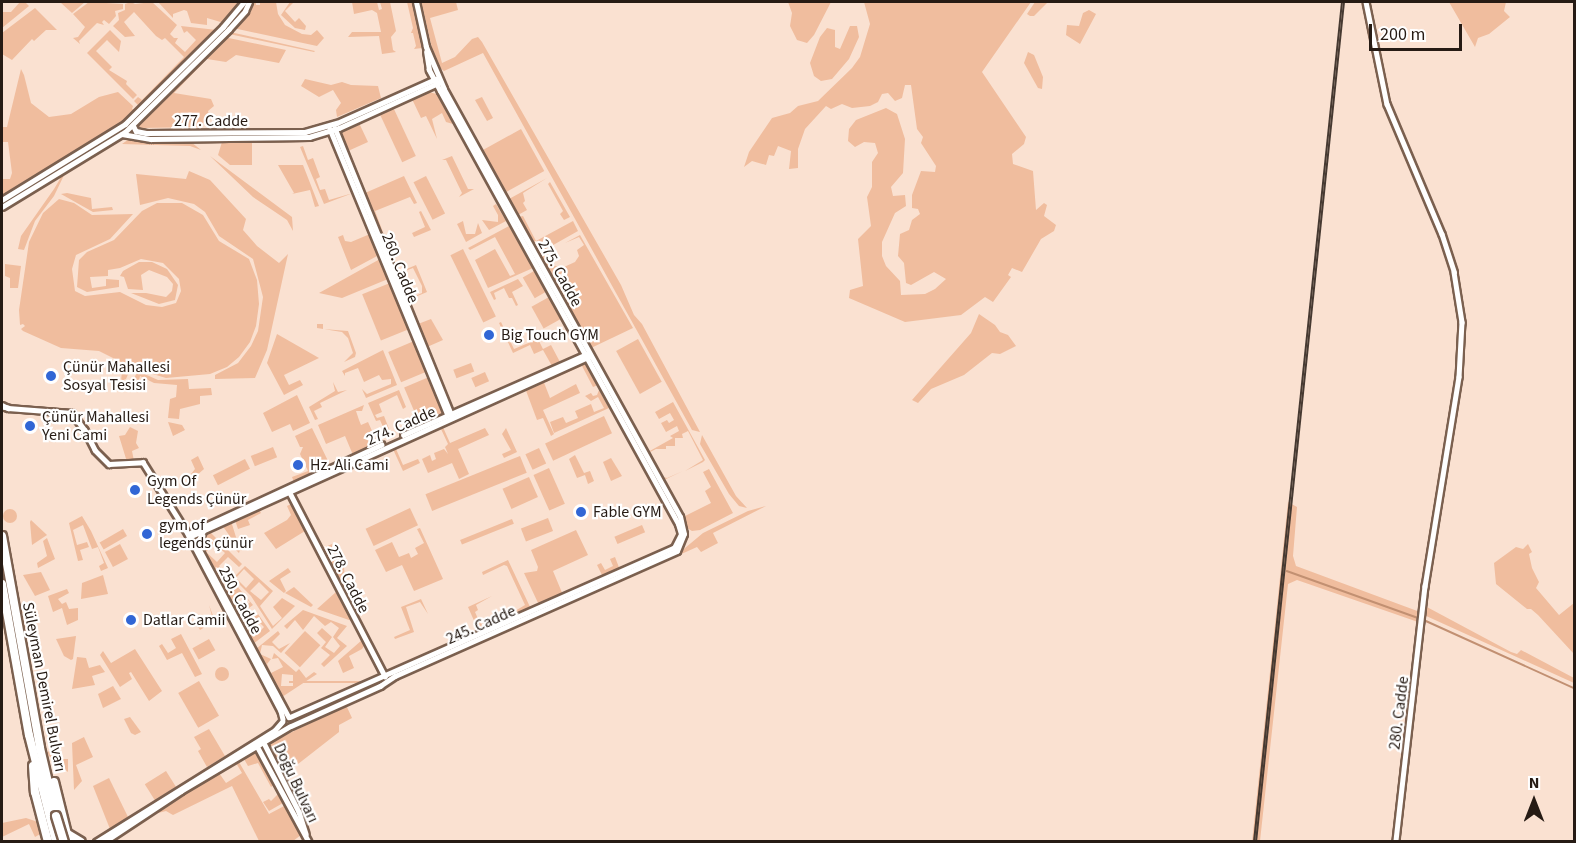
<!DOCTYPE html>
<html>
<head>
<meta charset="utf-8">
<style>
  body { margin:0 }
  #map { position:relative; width:1576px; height:843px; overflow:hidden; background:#fae1d1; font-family:"Source Sans 3",sans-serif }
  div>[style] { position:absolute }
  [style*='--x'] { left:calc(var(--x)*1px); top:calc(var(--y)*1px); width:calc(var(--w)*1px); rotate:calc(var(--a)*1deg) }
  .green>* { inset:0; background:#f0bd9e; transform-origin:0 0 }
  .round { border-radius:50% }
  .stream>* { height:1.5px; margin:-0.75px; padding:0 0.75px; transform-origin:0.75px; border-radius:0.75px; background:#c29072 }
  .roads { filter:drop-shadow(2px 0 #7b604f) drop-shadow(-2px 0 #7b604f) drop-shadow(0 2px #7b604f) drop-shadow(0 -2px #7b604f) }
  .minor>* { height:4.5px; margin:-2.25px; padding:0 2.25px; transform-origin:2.25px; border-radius:2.25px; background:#fff }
  .highway>* { height:8px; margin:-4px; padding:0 4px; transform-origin:4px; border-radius:4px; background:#fff }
  .rail>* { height:4px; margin-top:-2px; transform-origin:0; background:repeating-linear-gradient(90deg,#fff 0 4.5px,#463931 0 9px); box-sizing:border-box; border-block:2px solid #463931 }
  .bridges { filter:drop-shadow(2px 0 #7b604f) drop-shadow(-2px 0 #7b604f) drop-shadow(0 2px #7b604f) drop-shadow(0 -2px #7b604f) }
  .highway-bridge>* { height:8px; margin:-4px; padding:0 4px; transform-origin:4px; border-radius:4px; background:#fff }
  .dots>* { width:16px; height:16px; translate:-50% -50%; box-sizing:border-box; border:3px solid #fff; border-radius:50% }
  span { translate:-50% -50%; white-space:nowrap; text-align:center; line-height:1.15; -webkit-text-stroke:4.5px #fff; paint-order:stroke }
  .street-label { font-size:16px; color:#261b14 }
  .poi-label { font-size:16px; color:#261b14 }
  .left { translate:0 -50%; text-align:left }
  .frame { position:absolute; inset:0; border:3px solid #261b14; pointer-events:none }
  .north { position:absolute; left:1504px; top:771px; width:60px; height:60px; -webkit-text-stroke:4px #fff; paint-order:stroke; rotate:0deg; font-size:16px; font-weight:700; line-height:24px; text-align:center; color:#261b14 }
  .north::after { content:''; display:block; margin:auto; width:21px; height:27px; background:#261b14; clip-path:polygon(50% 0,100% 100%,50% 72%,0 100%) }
  .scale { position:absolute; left:1369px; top:24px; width:93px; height:27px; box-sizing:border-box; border:3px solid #261b14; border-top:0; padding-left:8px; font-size:18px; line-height:21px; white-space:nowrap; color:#261b14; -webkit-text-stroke:4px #fff; paint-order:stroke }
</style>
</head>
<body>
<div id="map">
  <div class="green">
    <i style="clip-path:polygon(20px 2px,25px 2px,29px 6px,2px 28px,2px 12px,11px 12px)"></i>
    <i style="clip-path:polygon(60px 2px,85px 2px,72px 13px)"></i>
    <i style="clip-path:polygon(89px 2px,123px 4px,123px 9px,115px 11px,116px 16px,109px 24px,104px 20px,102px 22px,104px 25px,97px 23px,79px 41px,80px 44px,73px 38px,78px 37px,85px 27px,73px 14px)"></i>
    <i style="clip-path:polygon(131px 2px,135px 4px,152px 2px,177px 25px,170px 34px,174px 38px,178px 38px,175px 43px,185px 52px,196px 40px,187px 31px,184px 33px,181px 26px,217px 30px,140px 107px,134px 101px,138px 97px,142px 100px,184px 57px,165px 38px,162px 40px,156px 36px,134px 12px,124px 22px,135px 36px,125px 37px,113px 26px,119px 20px,118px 13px,125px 10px,125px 4px)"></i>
    <i style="clip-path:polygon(158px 2px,242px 2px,224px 23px,207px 18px,207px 25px,191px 23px,187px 11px,184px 10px,173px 14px,173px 18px)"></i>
    <i style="clip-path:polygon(252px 2px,256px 2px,256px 5px,260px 5px,260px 2px,276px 2px,278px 14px,285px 25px,302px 34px,311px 35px,317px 30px,324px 38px,317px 46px,233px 28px,248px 10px)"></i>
    <i style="clip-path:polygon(290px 2px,293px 3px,285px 11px,295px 22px,299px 18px,306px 26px,305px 30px,295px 28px,281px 15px)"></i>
    <i style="clip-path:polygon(352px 2px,377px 2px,379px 10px,382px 9px,380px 2px,390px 2px,396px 31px,391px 37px,393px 50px,396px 52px,382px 54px,379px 36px,348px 37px,352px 32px,381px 32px,377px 13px,372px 10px,354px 14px)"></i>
    <i style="clip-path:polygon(407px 2px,412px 2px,422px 48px,414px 49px,416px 46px,413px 33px,411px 33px,413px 28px)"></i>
    <i style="clip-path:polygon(421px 2px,456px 2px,458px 10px,430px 18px,442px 63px,455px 57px,472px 39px,478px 37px,482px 42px,621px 285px,634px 315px,642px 324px,700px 432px,692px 430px,483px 53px,444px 71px,436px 65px)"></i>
    <i style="clip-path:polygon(788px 2px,831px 2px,814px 35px,807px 43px,797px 40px,790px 26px,792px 13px)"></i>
    <i style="clip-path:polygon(864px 2px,1031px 2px,982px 72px,1026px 137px,1024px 144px,1012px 154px,1013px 164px,1033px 171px,1036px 210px,1044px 203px,1047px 205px,1044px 216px,1056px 225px,1054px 231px,1041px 239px,1022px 272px,1012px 268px,1008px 275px,1011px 277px,993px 302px,985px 297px,961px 315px,905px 322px,849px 298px,850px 290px,863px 286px,858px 239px,871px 226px,867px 197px,872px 187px,872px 162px,878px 153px,875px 143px,864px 142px,855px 147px,848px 141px,849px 129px,856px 120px,886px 108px,897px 114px,905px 139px,903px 173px,891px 187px,893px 196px,905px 195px,906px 206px,895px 213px,882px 242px,882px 256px,886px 266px,900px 281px,901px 295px,925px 294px,935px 289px,946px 279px,934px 272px,911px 285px,906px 283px,904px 263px,898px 256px,900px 234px,909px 230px,912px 220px,920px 214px,918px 209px,912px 208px,912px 195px,921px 171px,935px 172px,936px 166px,921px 143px,923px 137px,917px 129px,911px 85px,905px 85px,902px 98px,895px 101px,888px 93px,882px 94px,878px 102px,870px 106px,852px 108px,842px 104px,831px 109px,826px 106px,805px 129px,798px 149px,798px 168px,789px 169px,791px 151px,778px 146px,774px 156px,769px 155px,766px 165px,752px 161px,744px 167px,749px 152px,772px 118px,790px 113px,798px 106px,818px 101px,852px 68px,860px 57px,870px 24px)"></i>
    <i style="clip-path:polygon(1035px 2px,1048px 2px,1034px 16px,1030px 16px,1027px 14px)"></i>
    <i style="clip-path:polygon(1449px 2px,1506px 2px,1504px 11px,1510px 17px,1489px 34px,1478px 38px,1475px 47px)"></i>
    <i style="clip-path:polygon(35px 8px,57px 30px,46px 30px,34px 41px,32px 39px,12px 60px,2px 54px,2px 33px)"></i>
    <i style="clip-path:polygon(1089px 10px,1096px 14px,1080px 44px,1066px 35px,1067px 25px,1079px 26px,1083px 13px)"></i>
    <i style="clip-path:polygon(850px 26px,857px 26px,859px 37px,849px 59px,832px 79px,821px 81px,814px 76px,810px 63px,820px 37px,827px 28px,835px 30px,835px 47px,840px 49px)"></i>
    <i style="clip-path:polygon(110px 30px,121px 41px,119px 52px,107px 40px,96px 51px,112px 67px,109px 70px,127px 81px,126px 84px,137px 95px,133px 99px,87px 53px)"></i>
    <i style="clip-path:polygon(230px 32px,315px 51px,314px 52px,229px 34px)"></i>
    <i style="clip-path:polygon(224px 37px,286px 50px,279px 63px,236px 55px,226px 62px,207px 59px,174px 93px,211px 99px,214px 106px,208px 111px,209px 117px,201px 125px,201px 127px,139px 128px,137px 125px)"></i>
    <i style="clip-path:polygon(1028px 52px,1034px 55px,1043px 77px,1042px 89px,1038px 88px,1024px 63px)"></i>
    <i style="clip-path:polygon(21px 69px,24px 75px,31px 103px,49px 117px,71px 114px,99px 97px,118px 92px,133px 106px,132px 109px,136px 110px,113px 130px,2px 198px,2px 179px,10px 179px,12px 173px,8px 142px,2px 142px,2px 127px,7px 127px)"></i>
    <i style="clip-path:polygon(305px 79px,331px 85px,342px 82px,351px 85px,378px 86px,381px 98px,337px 117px,336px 110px,341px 103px,333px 90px,319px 97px,301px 86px)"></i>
    <i style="clip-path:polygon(428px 92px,437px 94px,453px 124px,446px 122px,442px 113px,432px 119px,437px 139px,426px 116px,421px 118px,412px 99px)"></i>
    <i style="clip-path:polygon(482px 97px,493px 118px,487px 121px,475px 100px)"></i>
    <i style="left:393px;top:107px;width:54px;height:15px;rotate:65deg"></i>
    <i style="clip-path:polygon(359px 123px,368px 142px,348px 151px,341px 136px,342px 130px)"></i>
    <i style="left:521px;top:129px;width:48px;height:44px;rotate:61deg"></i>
    <i style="clip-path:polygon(129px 139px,143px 142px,191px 142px,201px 150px,190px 146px,122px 144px)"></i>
    <i style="clip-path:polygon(222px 142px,252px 142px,252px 165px,230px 165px,218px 155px)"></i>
    <i style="clip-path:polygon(303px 146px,308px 160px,313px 158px,320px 177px,316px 179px,320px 190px,325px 189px,329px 200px,353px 193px,324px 204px,300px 147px)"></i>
    <i style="clip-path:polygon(210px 156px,292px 217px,293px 231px,287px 220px,253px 197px)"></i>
    <i style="clip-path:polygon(452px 156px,468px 189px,474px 189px,459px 197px,462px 193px,446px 160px,442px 160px)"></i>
    <i style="clip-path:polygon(278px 165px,303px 165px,319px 206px,315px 207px,310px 190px,292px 194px,294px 193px)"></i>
    <i style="clip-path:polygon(67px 169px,54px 196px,35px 221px,24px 250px,18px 249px,21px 236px,54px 189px,60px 179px,59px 175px)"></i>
    <i style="clip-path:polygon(189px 171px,210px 180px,246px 219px,243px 230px,257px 246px,279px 263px,288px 254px,267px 350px,255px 378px,215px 379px,215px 375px,238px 363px,251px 346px,258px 331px,263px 297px,253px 259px,219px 236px,205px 212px,194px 204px,168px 198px,140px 205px,136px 174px,186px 179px)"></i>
    <i style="clip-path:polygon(404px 176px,417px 203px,414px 204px,410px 197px,375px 211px,389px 248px,386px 247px,365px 193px)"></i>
    <i style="left:426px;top:176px;width:42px;height:14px;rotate:63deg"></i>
    <i style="clip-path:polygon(547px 178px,523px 193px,525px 201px,523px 203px,527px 210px,518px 215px,509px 199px)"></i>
    <i style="clip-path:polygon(550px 182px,570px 217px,564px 220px,560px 214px,563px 211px,548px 184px)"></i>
    <i style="clip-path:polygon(67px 193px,91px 198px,92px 209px,112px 207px,113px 210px,93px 212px,61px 194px)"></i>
    <i style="clip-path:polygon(59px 199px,74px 203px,92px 215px,133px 214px,110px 239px,76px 255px,72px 269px,75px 291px,85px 296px,120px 292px,146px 305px,162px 307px,176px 303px,181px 291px,179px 279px,163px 263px,141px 259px,120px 268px,108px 270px,108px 276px,90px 277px,92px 288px,106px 286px,106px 279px,119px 280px,119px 287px,87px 292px,77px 287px,79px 260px,87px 252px,114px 240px,142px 211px,157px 203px,182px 203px,203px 215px,219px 241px,249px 259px,257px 280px,259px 304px,256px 326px,250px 342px,239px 357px,227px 367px,210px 374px,166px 378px,133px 368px,99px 351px,61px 348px,23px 331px,21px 329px,25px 326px,23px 324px,20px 325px,19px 310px,29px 242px,43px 213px)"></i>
    <i style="clip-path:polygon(496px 204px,506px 221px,489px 230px,482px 220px,498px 222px,498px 215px,493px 206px)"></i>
    <i style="clip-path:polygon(421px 211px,431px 230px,414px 237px,412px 233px,425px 227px,419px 212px)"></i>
    <i style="clip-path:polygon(523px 216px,536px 241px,573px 221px,578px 231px,539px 253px,519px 217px)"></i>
    <i style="clip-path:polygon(463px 221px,466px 234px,475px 234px,478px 223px,482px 233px,466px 242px,457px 224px)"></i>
    <i style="clip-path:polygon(509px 226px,533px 268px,488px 288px,475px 260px,495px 249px,510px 276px,515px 274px,495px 237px,470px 250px,468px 248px)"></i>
    <i style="clip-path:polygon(370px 234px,379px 255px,351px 270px,338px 237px,343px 235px,345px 241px,351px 242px)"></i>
    <i style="clip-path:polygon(580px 235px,633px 328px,591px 348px,541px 257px,556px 249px,554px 256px,546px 261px,549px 265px,564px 267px,575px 262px,579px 256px,577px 250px,584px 245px,579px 237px,565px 243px)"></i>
    <i style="left:463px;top:249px;width:75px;height:14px;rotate:64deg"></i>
    <i style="clip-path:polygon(380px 259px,388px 279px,342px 298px,319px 293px)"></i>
    <i style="clip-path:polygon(139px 262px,152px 262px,167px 269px,178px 285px,175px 300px,159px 304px,131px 293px,146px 293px,166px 297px,172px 291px,173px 284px,167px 277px,149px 270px,141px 275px,143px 290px,128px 289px,124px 277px,120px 276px,123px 271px)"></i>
    <i style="clip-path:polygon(5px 264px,21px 266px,18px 288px,10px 288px,10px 278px,5px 276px)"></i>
    <i style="clip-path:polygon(416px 265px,427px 292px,408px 300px,403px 287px,405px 286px,410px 298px,422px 293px,422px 286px,413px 268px,400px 273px,404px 283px,401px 284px,397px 273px)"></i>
    <i style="left:534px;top:271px;width:24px;height:13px;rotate:60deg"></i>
    <i style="clip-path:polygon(518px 279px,523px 286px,512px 292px,518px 305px,516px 306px,512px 298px,509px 298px,504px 288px,494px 293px,496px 299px,494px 300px,490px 292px)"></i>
    <i style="left:390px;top:283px;width:50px;height:30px;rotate:68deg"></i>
    <i style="left:549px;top:297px;width:25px;height:20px;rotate:61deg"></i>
    <i style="clip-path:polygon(979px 314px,995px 325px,1000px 332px,1008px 335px,1016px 346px,1000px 354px,992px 353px,964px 375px,931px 389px,918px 403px,912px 400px,971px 333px)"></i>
    <i style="clip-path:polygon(431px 319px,443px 340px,427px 347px,418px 324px)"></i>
    <i style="clip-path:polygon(501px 322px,514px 349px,538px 339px,543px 349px,551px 345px,560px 362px,552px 366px,543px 350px,534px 354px,530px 345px,513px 353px,499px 323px)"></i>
    <i style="clip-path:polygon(317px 324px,323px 324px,323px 329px,348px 331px,356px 353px,355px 357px,344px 362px,353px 353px,348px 338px,342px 332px,317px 328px)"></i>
    <i style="clip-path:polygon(277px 334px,319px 358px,284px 375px,289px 385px,300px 380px,303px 385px,284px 395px,267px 363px)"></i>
    <i style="left:638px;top:339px;width:49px;height:25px;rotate:61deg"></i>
    <i style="left:414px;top:341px;width:33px;height:28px;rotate:67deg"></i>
    <i style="clip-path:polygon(383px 350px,397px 385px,366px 398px,362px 389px,367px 394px,391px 384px,391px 379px,382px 380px,379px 375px,364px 382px,358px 368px,345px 373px,345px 376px,342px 371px)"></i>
    <i style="clip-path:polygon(115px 361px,158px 380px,188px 379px,189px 389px,211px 388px,212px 395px,200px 396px,200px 404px,180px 409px,179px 419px,168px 418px,170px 399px,176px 397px,177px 385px,154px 383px,140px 376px,138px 384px,133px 382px,136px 374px,129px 372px,126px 379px,121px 381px,122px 371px,114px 367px)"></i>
    <i style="clip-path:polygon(585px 362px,598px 385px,593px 387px,582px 366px,546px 382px,545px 379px)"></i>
    <i style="left:471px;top:363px;width:9px;height:19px;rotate:69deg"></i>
    <i style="left:485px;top:372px;width:10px;height:15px;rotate:66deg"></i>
    <i style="left:429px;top:377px;width:39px;height:27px;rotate:67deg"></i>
    <i style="clip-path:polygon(543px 380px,550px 398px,576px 384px,580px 393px,543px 410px,554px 434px,551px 436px,543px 418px,537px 420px,525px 388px)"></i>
    <i style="clip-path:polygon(333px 382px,338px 392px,347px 390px,320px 403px,322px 407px,314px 411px,318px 419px,315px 420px,309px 407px,335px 391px)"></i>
    <i style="clip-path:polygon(399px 390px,406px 407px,403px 409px,397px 395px,379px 404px,382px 412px,375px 415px,377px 418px,384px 416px,391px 434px,387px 436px,380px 420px,376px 421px,368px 403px)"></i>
    <i style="clip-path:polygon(599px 390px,609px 408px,554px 433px,550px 422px,563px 417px,566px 423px,578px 418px,575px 411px,591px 404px,594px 412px,604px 408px,598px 397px,591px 401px,585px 396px,591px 393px,593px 396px,597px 395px)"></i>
    <i style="clip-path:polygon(297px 395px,310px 423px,293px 431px,290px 424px,272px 432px,263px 413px)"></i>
    <i style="clip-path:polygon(673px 402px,705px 460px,703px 462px,685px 471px,703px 460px,688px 431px,682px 434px,683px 438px,675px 438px,675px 446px,666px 446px,666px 449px,656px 449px,650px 452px,663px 477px,667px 478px,683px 471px,666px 479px,662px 478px,648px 452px,673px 438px,670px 436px,679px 431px,677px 426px,666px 432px,661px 423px,667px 420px,669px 423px,674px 420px,670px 413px,659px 419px,655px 412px)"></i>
    <i style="clip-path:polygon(364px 405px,362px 411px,356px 411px,359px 420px,361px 425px,368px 422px,378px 444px,353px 455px,345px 436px,326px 444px,318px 425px)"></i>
    <i style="left:604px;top:416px;width:19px;height:65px;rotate:65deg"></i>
    <i style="clip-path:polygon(168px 422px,182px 425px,185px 430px,173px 436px)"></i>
    <i style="clip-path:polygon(442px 425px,450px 443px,485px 428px,489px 435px,458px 449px,469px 474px,459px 479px,452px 463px,428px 473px,422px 459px,430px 455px,432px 461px,436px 459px,434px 453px,444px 449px,448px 454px,445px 447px,448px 444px,441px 429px,396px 449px,403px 465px,418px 459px,420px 463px,403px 471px,392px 447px)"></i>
    <i style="clip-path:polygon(130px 427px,138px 431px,136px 443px,139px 448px,132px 451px,134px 461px,127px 462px,119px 436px,125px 435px)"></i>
    <i style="clip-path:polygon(312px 428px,330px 465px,294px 482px,292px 477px,308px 471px,300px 454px,303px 447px,300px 447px,295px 436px)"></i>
    <i style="clip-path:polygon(506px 428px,517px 452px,504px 458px,502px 454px,511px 450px,502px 434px)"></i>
    <i style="clip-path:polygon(702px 435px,736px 496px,747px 508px,739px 506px,729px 494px,700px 444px)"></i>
    <i style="left:273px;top:447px;width:11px;height:24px;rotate:68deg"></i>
    <i style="left:539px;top:448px;width:17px;height:15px;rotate:65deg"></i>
    <i style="clip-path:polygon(575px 455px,584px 473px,590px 471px,594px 481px,588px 484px,585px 475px,577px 478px,569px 459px)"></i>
    <i style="clip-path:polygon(198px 456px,204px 469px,196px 476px,196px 481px,191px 474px,195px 469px,191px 460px)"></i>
    <i style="left:520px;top:456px;width:18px;height:102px;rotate:68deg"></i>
    <i style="clip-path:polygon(611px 458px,622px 476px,611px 481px,603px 462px)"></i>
    <i style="left:245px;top:459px;width:11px;height:36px;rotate:63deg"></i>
    <i style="left:549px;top:468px;width:39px;height:17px;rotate:66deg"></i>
    <i style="clip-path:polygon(709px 469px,733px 513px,700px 530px,692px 531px,687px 528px,683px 517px,711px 503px,705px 491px,711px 487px,703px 472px)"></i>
    <i style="left:529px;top:477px;width:22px;height:29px;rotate:66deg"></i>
    <i style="clip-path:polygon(1288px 502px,1297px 507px,1293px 556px,1296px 566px,1420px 612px,1418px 622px,1297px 580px,1288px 584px,1260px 841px,1252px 842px)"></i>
    <i style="clip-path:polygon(291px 504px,305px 531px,276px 549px,264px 533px,287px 520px,291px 515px,287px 506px)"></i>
    <i style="clip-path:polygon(766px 506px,713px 533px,718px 543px,701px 552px,697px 547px,639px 573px,638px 571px,679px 553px,703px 533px,748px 511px)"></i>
    <i style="left:410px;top:508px;width:19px;height:49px;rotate:65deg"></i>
    <i style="clip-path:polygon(259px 509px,261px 513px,248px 520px,250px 525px,238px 529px,235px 520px)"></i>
    <i class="round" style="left:3px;top:509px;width:14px;height:14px"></i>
    <i style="clip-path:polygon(82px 516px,91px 531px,108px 568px,101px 571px,99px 566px,104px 563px,98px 547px,92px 549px,83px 525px,73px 530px,77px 545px,87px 542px,89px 547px,80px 550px,83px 560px,78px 561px,69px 523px)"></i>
    <i style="left:548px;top:518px;width:14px;height:29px;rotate:69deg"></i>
    <i style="left:512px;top:519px;width:5px;height:56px;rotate:68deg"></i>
    <i style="clip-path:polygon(31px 520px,47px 535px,32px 545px,30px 522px)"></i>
    <i style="clip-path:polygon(231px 521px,240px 550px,239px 553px,225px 539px,229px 535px,222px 525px)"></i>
    <i style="left:642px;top:525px;width:8px;height:30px;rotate:67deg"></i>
    <i style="clip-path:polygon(420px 528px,443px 579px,414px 591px,402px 565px,386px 572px,375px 550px,392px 542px,399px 557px,409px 553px,411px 558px,418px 554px,415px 548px,424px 543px,417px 529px)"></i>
    <i style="left:123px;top:529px;width:8px;height:27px;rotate:60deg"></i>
    <i style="clip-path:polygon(576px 530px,588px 555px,553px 571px,563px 595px,539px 605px,524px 573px,537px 571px,538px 567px,531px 550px)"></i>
    <i style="clip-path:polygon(evenodd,209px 531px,242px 564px,239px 567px,228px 557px,219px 566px,230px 576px,221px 586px,200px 545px,201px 539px,209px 531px,215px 544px,225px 553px,217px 562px,206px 552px,215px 544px)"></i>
    <i style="clip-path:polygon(47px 538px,55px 559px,38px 568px,37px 563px,47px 556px,43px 541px)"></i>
    <i style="left:120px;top:544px;width:17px;height:17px;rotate:62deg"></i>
    <i style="clip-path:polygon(332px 544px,334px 554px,344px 566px,345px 582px,353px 596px,358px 607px,356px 610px,323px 548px)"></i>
    <i style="clip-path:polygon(1528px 544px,1532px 552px,1529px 554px,1532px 568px,1539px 582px,1536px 588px,1559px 615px,1574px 603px,1574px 654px,1538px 615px,1531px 609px,1527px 609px,1496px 584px,1494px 563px,1516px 547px,1523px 549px)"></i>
    <i style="clip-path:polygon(2px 547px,37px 747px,35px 747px,2px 569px)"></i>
    <i style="clip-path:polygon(615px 557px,620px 570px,603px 577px,597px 565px,601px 563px,605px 570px,613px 566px,610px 559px)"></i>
    <i style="clip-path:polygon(508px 560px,531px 609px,512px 617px,510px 614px,525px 605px,507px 566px,504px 565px,483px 575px,482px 572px)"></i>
    <i style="clip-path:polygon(evenodd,245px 566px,273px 591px,260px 606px,273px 626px,282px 618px,273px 607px,282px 598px,295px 606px,272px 629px,251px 596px,233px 578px,245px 566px,244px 569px,254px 579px,246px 588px,236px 578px,244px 569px,245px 566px,259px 582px,269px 592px,261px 600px,250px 591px,259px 582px)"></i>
    <i style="clip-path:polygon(288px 568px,291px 572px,280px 579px,286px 591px,284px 593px,269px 581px)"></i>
    <i style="clip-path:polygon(41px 572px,50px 590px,35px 596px,23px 575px)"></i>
    <i style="clip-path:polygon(103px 575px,108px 594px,81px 599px,82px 583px)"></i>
    <i style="clip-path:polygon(evenodd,231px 579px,253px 605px,238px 616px,223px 588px,231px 579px,240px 593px,250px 602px,242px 611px,232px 601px,240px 593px)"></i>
    <i style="clip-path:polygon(294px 587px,313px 605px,311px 607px,285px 593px)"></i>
    <i style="clip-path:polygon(67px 589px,69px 593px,58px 599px,62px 604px,66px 602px,69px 609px,78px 608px,78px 620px,67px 625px,62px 608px,53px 612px,48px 596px)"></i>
    <i style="clip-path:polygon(336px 592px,347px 613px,352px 621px,317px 609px)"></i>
    <i style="clip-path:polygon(492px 596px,476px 605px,478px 610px,475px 612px,479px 621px,486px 618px,490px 623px,507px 615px,508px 619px,479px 632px,468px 607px)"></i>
    <i style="clip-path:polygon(421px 599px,428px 614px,420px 602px,406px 607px,414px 632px,395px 639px,394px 637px,410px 630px,401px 607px)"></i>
    <i style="clip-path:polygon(209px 605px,215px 621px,200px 630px,196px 623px,191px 622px,212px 616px)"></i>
    <i style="clip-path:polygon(1425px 606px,1511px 652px,1517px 654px,1521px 650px,1574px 678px,1574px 683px,1424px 615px)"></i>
    <i style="clip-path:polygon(303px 610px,347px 626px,337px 638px,347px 646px,324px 667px,321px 664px,330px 655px,321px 648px,326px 642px,317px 633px,322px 628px,332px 637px,325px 647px,334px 653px,340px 646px,333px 637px,339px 628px,331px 622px,325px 626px,314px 616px,303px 630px,295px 620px,287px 629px,284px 626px)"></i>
    <i style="clip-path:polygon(19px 614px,28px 617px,31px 633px,24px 641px)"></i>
    <i style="clip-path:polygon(258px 614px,270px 631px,253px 644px,243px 625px,248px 621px,245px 626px,255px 636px,264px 627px,254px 617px)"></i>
    <i style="clip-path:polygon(evenodd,278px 631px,280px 634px,272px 642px,279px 649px,290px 643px,281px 653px,273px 646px,262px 645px,260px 654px,271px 659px,267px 664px,271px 673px,283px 667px,278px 658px,272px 659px,274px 653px,296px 672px,299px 669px,306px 678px,314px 672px,317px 674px,282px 697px,256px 649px,278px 631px,282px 674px,293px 675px,293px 686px,281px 686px,282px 674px)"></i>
    <i style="left:305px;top:631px;width:21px;height:30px;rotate:43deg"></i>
    <i style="clip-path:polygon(181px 634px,202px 674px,195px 677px,182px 653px,167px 660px,159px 646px,162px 644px,168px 653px,176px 648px,171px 639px)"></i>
    <i style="clip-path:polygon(76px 636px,73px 659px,71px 660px,64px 656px,56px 639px)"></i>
    <i style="left:209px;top:639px;width:13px;height:19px;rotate:61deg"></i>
    <i style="clip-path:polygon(362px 640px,364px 646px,362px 649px,349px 656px,354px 668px,343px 673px,338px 661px)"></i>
    <i style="clip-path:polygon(135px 649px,162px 691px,149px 701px,131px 672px,129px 673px,132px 679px,120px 687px,100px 655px,103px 651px,111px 663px)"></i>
    <i style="clip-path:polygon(27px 654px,36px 693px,39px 717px,38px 717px)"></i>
    <i style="clip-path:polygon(77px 657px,86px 658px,89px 668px,100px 665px,105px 672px,92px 676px,95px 685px,72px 689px)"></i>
    <i class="round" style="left:215px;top:667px;width:14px;height:14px"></i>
    <i style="left:199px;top:681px;width:40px;height:24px;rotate:60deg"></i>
    <i style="left:382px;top:681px;width:2px;height:93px;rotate:90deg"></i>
    <i style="clip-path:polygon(113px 686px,121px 699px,103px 708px,98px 694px)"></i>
    <i style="clip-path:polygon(346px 705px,352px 718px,339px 725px,339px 732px,284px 775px,268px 744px)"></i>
    <i style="clip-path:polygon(130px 717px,141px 732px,135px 735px,131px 733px,124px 719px)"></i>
    <i style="clip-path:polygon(209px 729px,225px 756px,207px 767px,198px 751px,201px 749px,194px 737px)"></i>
    <i style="clip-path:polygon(84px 737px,93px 757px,76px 765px,82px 781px,74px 790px,72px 743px)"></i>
    <i style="clip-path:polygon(57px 749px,59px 759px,68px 759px,68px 772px,49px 756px,47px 752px)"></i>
    <i style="clip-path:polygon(255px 752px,265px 765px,275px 784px,271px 787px,258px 763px,248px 766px,244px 759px)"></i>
    <i style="clip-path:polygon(239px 762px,269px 814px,286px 805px,301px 835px,293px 841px,259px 841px,232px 786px,173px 815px,166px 811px,158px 813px,157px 811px,219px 773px,226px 783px,242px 773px,236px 763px)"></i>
    <i style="left:166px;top:771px;width:19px;height:25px;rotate:58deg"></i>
    <i style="clip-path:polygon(109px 778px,128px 817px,110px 829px,93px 786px)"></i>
    <i style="clip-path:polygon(278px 794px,283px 803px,269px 811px,263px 802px,269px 799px,271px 801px)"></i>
    <i style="clip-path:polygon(26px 818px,38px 822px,42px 833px,35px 837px,29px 824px,2px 837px,2px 823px)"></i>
  </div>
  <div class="stream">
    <i style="--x:1287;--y:571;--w:139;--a:19.7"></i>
    <i style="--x:1424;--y:620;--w:165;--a:24.4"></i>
    <i style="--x:1254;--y:842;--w:274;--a:-83.9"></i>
  </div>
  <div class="roads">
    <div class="minor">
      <i style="--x:1366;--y:2;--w:104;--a:78.4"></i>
      <i style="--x:1387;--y:104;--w:141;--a:67.1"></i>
      <i style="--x:1442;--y:234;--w:40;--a:72"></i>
      <i style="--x:1454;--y:272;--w:51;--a:80.9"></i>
      <i style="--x:1462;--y:322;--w:55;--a:93.1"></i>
      <i style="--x:1459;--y:377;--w:212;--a:99.2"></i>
      <i style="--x:1425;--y:586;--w:258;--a:96.5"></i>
      <i style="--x:133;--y:125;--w:7;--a:63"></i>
      <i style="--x:136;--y:131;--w:10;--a:11"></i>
      <i style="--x:146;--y:133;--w:159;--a:-0.4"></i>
      <i style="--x:305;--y:132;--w:33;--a:-16"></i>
      <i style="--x:337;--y:123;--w:108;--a:-24"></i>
      <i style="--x:335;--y:128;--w:309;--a:67.9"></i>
      <i style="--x:330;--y:129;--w:309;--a:67.6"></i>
      <i style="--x:122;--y:134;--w:29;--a:10"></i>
      <i style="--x:151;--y:139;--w:158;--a:-0.7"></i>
      <i style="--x:309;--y:137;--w:31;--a:-17"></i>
      <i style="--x:339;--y:128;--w:109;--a:-24.4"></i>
      <i style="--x:2;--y:200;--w:145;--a:-31.7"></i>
      <i style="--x:125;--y:124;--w:138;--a:-44.7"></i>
      <i style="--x:223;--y:27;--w:33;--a:-50"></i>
      <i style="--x:2;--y:207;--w:144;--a:-31.4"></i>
      <i style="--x:125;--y:132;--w:146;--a:-44.7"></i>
      <i style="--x:229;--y:29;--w:24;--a:-48"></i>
      <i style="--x:245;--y:11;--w:10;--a:-66"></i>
      <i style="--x:2;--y:405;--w:7;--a:27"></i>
      <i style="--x:8;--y:408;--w:6;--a:-171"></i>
      <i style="--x:8;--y:408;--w:64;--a:4.5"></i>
      <i style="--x:72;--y:413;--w:21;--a:53"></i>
      <i style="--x:85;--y:430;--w:22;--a:63"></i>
      <i style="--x:95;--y:450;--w:20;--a:45"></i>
      <i style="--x:109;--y:464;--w:34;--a:-3"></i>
      <i style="--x:143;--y:462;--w:85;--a:58"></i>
      <i style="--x:188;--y:534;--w:200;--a:62.3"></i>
      <i style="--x:281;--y:711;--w:8;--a:76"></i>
      <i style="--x:403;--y:435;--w:201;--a:-23.8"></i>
      <i style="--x:288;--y:489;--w:211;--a:62.6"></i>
      <i style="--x:188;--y:534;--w:213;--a:-24.8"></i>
      <i style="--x:189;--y:537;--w:439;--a:-24.3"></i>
      <i style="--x:197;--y:544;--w:14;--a:-65"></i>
      <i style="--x:197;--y:545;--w:195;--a:61.9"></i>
      <i style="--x:290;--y:717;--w:420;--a:-23.8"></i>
      <i style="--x:674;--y:548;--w:16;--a:-63"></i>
      <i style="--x:681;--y:534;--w:10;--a:-107"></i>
      <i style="--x:678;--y:524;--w:494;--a:-118.8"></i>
      <i style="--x:440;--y:91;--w:24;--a:-118"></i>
      <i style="--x:429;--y:70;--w:18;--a:-99"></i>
      <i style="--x:291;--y:726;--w:98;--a:-24.2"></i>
      <i style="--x:380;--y:686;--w:18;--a:-34"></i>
      <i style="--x:395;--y:676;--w:308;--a:-23.9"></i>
      <i style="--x:677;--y:551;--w:18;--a:-68"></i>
      <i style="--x:684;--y:534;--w:17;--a:-103"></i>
      <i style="--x:680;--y:517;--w:489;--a:-118.9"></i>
      <i style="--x:444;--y:89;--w:46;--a:-113.2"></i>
      <i style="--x:426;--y:47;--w:46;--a:-102.5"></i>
      <i style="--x:263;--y:741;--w:80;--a:63.1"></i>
      <i style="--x:299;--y:812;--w:23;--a:72"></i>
      <i style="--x:256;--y:744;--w:111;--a:61.6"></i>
      <i style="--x:96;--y:842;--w:211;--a:-32"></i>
      <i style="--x:275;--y:730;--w:11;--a:-49"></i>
      <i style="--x:104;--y:842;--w:92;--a:-33.5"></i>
      <i style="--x:181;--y:791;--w:126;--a:-30.7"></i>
    </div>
    <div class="highway">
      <i style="--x:2;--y:536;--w:215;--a:79.8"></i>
      <i style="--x:40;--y:748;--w:70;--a:76.8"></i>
      <i style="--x:2;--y:584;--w:153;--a:79.9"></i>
      <i style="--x:29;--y:735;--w:110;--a:75.8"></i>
      <i style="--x:33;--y:766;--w:26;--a:86"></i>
      <i style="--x:35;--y:792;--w:52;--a:75.4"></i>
      <i style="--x:54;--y:782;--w:62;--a:76"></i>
      <i style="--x:66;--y:833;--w:17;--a:31"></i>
    </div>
  </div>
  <div class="rail">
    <i style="--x:1255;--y:842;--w:845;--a:-84.02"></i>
  </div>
  <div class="bridges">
    <div class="highway-bridge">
      <i style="--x:56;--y:816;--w:27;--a:73"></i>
    </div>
  </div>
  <div class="dots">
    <i style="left:489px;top:335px;background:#3166d5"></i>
    <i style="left:51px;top:376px;background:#3166d5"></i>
    <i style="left:30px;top:426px;background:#3166d5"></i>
    <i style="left:298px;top:465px;background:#3166d5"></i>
    <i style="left:135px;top:490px;background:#3166d5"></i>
    <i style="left:581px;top:512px;background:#3166d5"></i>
    <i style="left:147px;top:534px;background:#3166d5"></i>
    <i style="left:131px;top:620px;background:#3166d5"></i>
  </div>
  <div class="street-label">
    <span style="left:211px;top:121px">277. Cadde</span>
    <span style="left:400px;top:268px;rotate:68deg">260. Cadde</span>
    <span style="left:560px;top:273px;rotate:61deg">275. Cadde</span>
    <span style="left:401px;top:426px;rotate:-24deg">274. Cadde</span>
    <span style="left:348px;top:579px;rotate:63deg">278. Cadde</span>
    <span style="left:240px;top:600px;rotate:62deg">250. Cadde</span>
    <span style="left:481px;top:625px;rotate:-24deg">245. Cadde</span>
    <span style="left:44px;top:687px;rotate:79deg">Süleyman Demirel Bulvarı</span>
    <span style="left:1399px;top:713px;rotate:-83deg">280. Cadde</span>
    <span style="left:296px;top:783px;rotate:65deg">Doğu Bulvarı</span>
  </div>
  <div class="poi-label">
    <span class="left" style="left:501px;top:335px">Big Touch GYM</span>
    <span class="left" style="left:63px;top:376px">Çünür Mahallesi<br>Sosyal Tesisi</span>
    <span class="left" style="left:42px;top:426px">Çünür Mahallesi<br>Yeni Cami</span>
    <span class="left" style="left:310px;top:465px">Hz. Ali Cami</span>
    <span class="left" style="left:147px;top:490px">Gym Of<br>Legends Çünür</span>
    <span class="left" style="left:593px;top:512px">Fable GYM</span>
    <span class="left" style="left:159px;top:534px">gym of<br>legends çünür</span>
    <span class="left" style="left:143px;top:620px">Datlar Camii</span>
  </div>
  <div class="frame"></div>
  <div class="north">N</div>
  <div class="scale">200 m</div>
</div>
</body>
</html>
